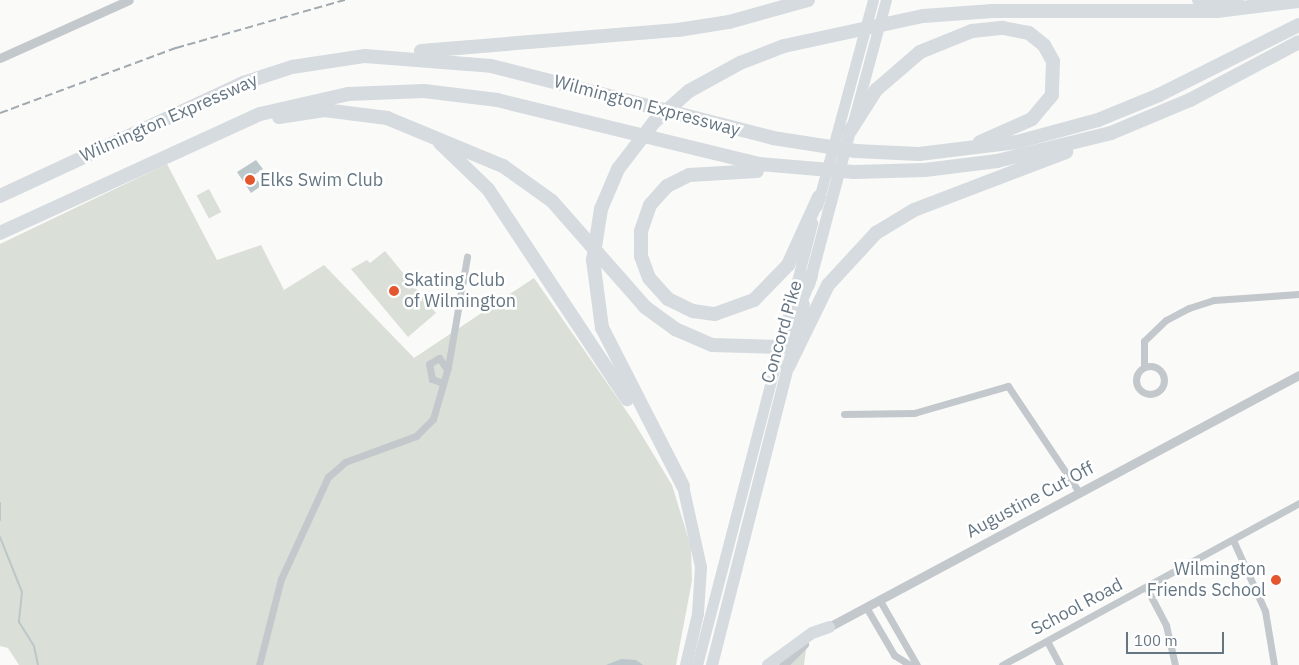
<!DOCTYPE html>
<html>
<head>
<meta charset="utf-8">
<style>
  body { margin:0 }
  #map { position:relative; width:1299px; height:665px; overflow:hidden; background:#fafaf8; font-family:"IBM Plex Sans",sans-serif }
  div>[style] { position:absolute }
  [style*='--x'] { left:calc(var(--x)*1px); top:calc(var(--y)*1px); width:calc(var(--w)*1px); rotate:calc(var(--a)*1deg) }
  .green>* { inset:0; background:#dadfd7; transform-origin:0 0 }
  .water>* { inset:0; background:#bbc7cb }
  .stream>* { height:2px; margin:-1px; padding:0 1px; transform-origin:1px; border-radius:1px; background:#bbc7cb }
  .minor>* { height:7px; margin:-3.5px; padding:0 3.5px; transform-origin:3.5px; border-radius:3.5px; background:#c3c8cc }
  .minor>.ring { margin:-3.5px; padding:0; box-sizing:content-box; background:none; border:7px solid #c3c8cc; border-radius:50% }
  .tertiary>* { height:9px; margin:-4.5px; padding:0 4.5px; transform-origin:4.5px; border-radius:4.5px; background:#c3c8cc }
  .primary>* { height:11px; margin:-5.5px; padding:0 5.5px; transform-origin:5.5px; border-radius:5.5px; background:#d6dbdf }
  .trunk>* { height:12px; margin:-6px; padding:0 6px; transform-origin:6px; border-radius:6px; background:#d6dbdf }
  .motorway>* { height:14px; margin:-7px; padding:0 7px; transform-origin:7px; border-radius:7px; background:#d6dbdf }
  .rail>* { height:2px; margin-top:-1px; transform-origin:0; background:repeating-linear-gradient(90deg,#a2aab0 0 8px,transparent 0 12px) }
  .dots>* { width:14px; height:14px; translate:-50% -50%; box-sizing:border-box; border:2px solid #fff; border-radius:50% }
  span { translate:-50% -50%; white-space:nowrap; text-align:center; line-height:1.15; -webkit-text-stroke:5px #fff; paint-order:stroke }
  .street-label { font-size:18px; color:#657683 }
  .poi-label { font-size:18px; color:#657683 }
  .left { translate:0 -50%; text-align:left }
  .right { translate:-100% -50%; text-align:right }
  .scale { position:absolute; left:1126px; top:632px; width:98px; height:22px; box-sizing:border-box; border:2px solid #657683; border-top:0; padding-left:6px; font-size:15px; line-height:18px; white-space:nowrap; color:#657683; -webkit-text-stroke:4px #fff; paint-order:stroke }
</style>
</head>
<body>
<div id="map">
  <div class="green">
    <i style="clip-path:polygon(167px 164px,217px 260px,261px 245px,284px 290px,324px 265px,414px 358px,534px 278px,632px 419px,672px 485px,691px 547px,692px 581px,676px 665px,19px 665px,8px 648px,0 646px,0 244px)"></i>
    <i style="left:209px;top:189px;width:26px;height:14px;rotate:62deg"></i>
    <i style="clip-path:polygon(385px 251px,436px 313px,408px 337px,351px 269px,367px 260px,370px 263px)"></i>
    <i style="clip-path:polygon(807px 642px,804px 665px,781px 665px)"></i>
  </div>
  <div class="water">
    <i style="clip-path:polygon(256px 160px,263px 169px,254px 175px,261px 186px,251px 193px,237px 172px)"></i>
    <i style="clip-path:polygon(621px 659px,636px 660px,643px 665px,606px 665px)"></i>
  </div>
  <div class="stream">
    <i style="--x:0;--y:503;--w:17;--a:90"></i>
    <i style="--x:0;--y:537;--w:59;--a:68.2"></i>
    <i style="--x:22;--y:592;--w:30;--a:96"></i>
    <i style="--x:19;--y:622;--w:28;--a:58"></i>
    <i style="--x:34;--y:646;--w:19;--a:78"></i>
  </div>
  <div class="minor">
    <i class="ring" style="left:1136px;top:366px;width:21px;height:21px"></i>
    <i style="--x:1144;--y:367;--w:26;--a:-90"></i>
    <i style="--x:1144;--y:341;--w:30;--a:-44"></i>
    <i style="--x:1166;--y:320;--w:26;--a:-28"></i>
    <i style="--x:1189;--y:308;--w:26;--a:-18"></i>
    <i style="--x:1214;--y:300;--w:85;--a:-4"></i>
    <i style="--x:443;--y:383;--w:12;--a:-160"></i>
    <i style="--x:432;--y:379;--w:15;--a:-101"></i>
    <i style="--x:429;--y:364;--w:12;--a:-31"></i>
    <i style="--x:439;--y:358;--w:14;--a:54"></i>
    <i style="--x:844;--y:414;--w:70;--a:-0.8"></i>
    <i style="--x:914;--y:413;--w:98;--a:-16"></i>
    <i style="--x:1008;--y:386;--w:128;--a:56.2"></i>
    <i style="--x:1233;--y:540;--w:78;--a:65.7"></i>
    <i style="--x:1265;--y:611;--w:55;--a:80.5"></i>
    <i style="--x:1146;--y:587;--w:43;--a:62.2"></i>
    <i style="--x:1166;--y:625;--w:41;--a:77.3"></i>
    <i style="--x:879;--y:599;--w:76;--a:60.1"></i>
    <i style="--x:866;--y:607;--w:56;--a:59.7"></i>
    <i style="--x:894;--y:655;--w:19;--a:32"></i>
    <i style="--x:1047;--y:641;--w:27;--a:62"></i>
    <i style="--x:259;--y:665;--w:89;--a:-75.7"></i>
    <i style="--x:281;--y:579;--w:112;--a:-65.3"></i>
    <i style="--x:328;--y:477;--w:23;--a:-41"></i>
    <i style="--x:345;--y:462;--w:76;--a:-20.1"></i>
    <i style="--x:416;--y:436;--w:24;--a:-45"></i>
    <i style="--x:433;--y:419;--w:54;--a:-73.9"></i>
    <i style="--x:448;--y:367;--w:112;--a:-80.2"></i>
    <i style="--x:1002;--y:665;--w:338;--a:-28.6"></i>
  </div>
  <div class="tertiary">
    <i style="--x:0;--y:58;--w:141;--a:-24.2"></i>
    <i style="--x:825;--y:629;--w:538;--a:-28.19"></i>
    <i style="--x:783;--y:665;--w:30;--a:-45"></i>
  </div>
  <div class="primary">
    <i style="--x:853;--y:122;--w:126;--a:-74.9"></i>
    <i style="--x:817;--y:206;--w:213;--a:-74.8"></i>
    <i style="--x:697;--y:665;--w:457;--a:-75.4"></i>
  </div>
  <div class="trunk">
    <i style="--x:809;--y:285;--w:159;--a:-75.1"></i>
    <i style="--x:683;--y:486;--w:83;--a:77.5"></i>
    <i style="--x:701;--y:567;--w:47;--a:93.7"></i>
    <i style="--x:698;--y:614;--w:52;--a:103.2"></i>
    <i style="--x:712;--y:665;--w:372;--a:-75.7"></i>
    <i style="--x:768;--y:665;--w:54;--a:-36"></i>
    <i style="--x:812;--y:633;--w:18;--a:-19"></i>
  </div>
  <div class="motorway">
    <i style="--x:1199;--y:0;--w:38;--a:3"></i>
    <i style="--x:421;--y:51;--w:258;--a:-4.7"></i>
    <i style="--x:678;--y:30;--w:52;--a:-8.9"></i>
    <i style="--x:729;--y:22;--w:82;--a:-15.6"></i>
    <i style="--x:279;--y:117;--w:46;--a:-8.8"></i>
    <i style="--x:324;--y:110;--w:64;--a:7.2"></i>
    <i style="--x:387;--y:118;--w:126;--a:22.5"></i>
    <i style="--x:503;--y:166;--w:60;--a:35.5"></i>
    <i style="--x:552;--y:201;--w:141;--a:48.7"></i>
    <i style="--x:645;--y:307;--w:37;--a:36"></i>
    <i style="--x:675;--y:329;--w:40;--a:23.4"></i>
    <i style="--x:712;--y:345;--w:70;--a:1.6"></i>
    <i style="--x:782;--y:347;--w:77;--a:-67.8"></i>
    <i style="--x:850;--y:131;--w:49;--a:-57.6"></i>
    <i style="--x:876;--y:90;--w:58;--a:-40.8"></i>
    <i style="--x:920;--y:52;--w:56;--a:-22"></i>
    <i style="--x:972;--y:31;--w:31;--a:-6"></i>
    <i style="--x:1003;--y:28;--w:26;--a:11"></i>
    <i style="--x:1029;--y:33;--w:19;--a:39"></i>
    <i style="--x:1044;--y:45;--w:18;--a:61"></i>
    <i style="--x:1053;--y:61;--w:34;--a:92"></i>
    <i style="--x:1052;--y:95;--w:31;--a:130"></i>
    <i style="--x:1032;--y:119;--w:57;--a:156.1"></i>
    <i style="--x:440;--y:143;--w:66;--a:43.8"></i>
    <i style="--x:488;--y:189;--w:252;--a:56.5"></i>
    <i style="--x:757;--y:171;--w:68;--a:176.6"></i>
    <i style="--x:689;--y:175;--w:25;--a:153"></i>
    <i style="--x:667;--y:186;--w:25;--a:132"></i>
    <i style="--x:650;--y:205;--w:28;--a:109"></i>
    <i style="--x:641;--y:231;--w:25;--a:90"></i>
    <i style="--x:641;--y:256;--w:23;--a:70"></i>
    <i style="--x:649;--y:278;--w:28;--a:48"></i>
    <i style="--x:668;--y:299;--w:28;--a:26"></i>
    <i style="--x:693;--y:311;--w:22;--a:8"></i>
    <i style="--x:715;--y:314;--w:41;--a:-19.7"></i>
    <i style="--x:754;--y:300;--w:49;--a:-45.8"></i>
    <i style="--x:788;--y:265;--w:75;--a:-65.5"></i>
    <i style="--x:0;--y:196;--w:268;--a:-24.9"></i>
    <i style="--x:243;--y:83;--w:52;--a:-18.1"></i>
    <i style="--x:292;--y:67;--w:74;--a:-8.6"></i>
    <i style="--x:365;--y:56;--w:126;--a:4.5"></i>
    <i style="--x:491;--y:66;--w:291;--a:14.3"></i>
    <i style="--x:773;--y:138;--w:84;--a:8.9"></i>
    <i style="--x:856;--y:151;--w:63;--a:2.7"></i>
    <i style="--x:919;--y:154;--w:99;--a:-7"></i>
    <i style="--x:1017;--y:142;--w:84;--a:-15.2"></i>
    <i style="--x:1098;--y:120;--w:66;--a:-22.3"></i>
    <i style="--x:1159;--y:95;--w:157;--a:-26.6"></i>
    <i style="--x:0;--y:233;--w:286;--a:-24.6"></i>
    <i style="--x:260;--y:114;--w:90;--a:-12.8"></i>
    <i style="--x:348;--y:94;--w:76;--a:-2.3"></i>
    <i style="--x:424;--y:91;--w:74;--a:7"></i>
    <i style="--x:497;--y:100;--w:271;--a:13.7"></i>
    <i style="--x:760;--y:164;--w:94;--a:4.9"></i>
    <i style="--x:854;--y:172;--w:71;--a:-1.6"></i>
    <i style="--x:925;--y:170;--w:73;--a:-7.1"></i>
    <i style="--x:997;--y:161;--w:117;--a:-13.8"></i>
    <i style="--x:1111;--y:133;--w:86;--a:-22.7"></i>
    <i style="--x:1190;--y:100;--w:123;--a:-28"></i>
    <i style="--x:788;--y:367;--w:91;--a:-64"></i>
    <i style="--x:828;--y:285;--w:71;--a:-47.3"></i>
    <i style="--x:876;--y:233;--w:44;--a:-31.2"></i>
    <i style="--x:914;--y:210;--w:163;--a:-20.9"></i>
    <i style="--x:683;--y:486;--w:178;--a:-117.1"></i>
    <i style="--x:602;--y:328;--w:69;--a:-97.5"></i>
    <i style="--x:593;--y:260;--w:52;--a:-81.1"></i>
    <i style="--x:601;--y:209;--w:43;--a:-67"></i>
    <i style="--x:618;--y:169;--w:59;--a:-52.5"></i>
    <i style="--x:654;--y:122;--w:47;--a:-41.5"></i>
    <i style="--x:689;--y:91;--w:58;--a:-28.8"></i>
    <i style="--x:740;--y:63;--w:47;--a:-21.1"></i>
    <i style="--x:784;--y:46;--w:142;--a:-12.2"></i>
    <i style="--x:923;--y:16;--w:70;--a:-4.1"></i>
    <i style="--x:993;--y:11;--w:224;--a:0"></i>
    <i style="--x:1217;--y:11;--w:83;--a:-7"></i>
  </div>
  <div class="rail">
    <i style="--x:0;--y:113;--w:188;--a:-20.3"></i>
    <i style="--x:176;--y:48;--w:176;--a:-15.9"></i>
  </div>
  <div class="dots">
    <i style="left:250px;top:180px;background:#e4572e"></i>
    <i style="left:394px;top:291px;background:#e4572e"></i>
    <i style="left:1276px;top:580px;background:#e4572e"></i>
  </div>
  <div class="street-label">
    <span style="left:647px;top:106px;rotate:15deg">Wilmington Expressway</span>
    <span style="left:169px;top:118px;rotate:-24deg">Wilmington Expressway</span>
    <span style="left:782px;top:332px;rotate:-74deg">Concord Pike</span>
    <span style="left:1030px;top:500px;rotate:-28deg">Augustine Cut Off</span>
    <span style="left:1077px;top:607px;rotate:-28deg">School Road</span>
  </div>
  <div class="poi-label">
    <span class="left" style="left:260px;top:180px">Elks Swim Club</span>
    <span class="left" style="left:404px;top:291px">Skating Club<br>of Wilmington</span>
    <span class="right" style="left:1266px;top:580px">Wilmington<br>Friends School</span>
  </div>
  <div class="scale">100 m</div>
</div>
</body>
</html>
